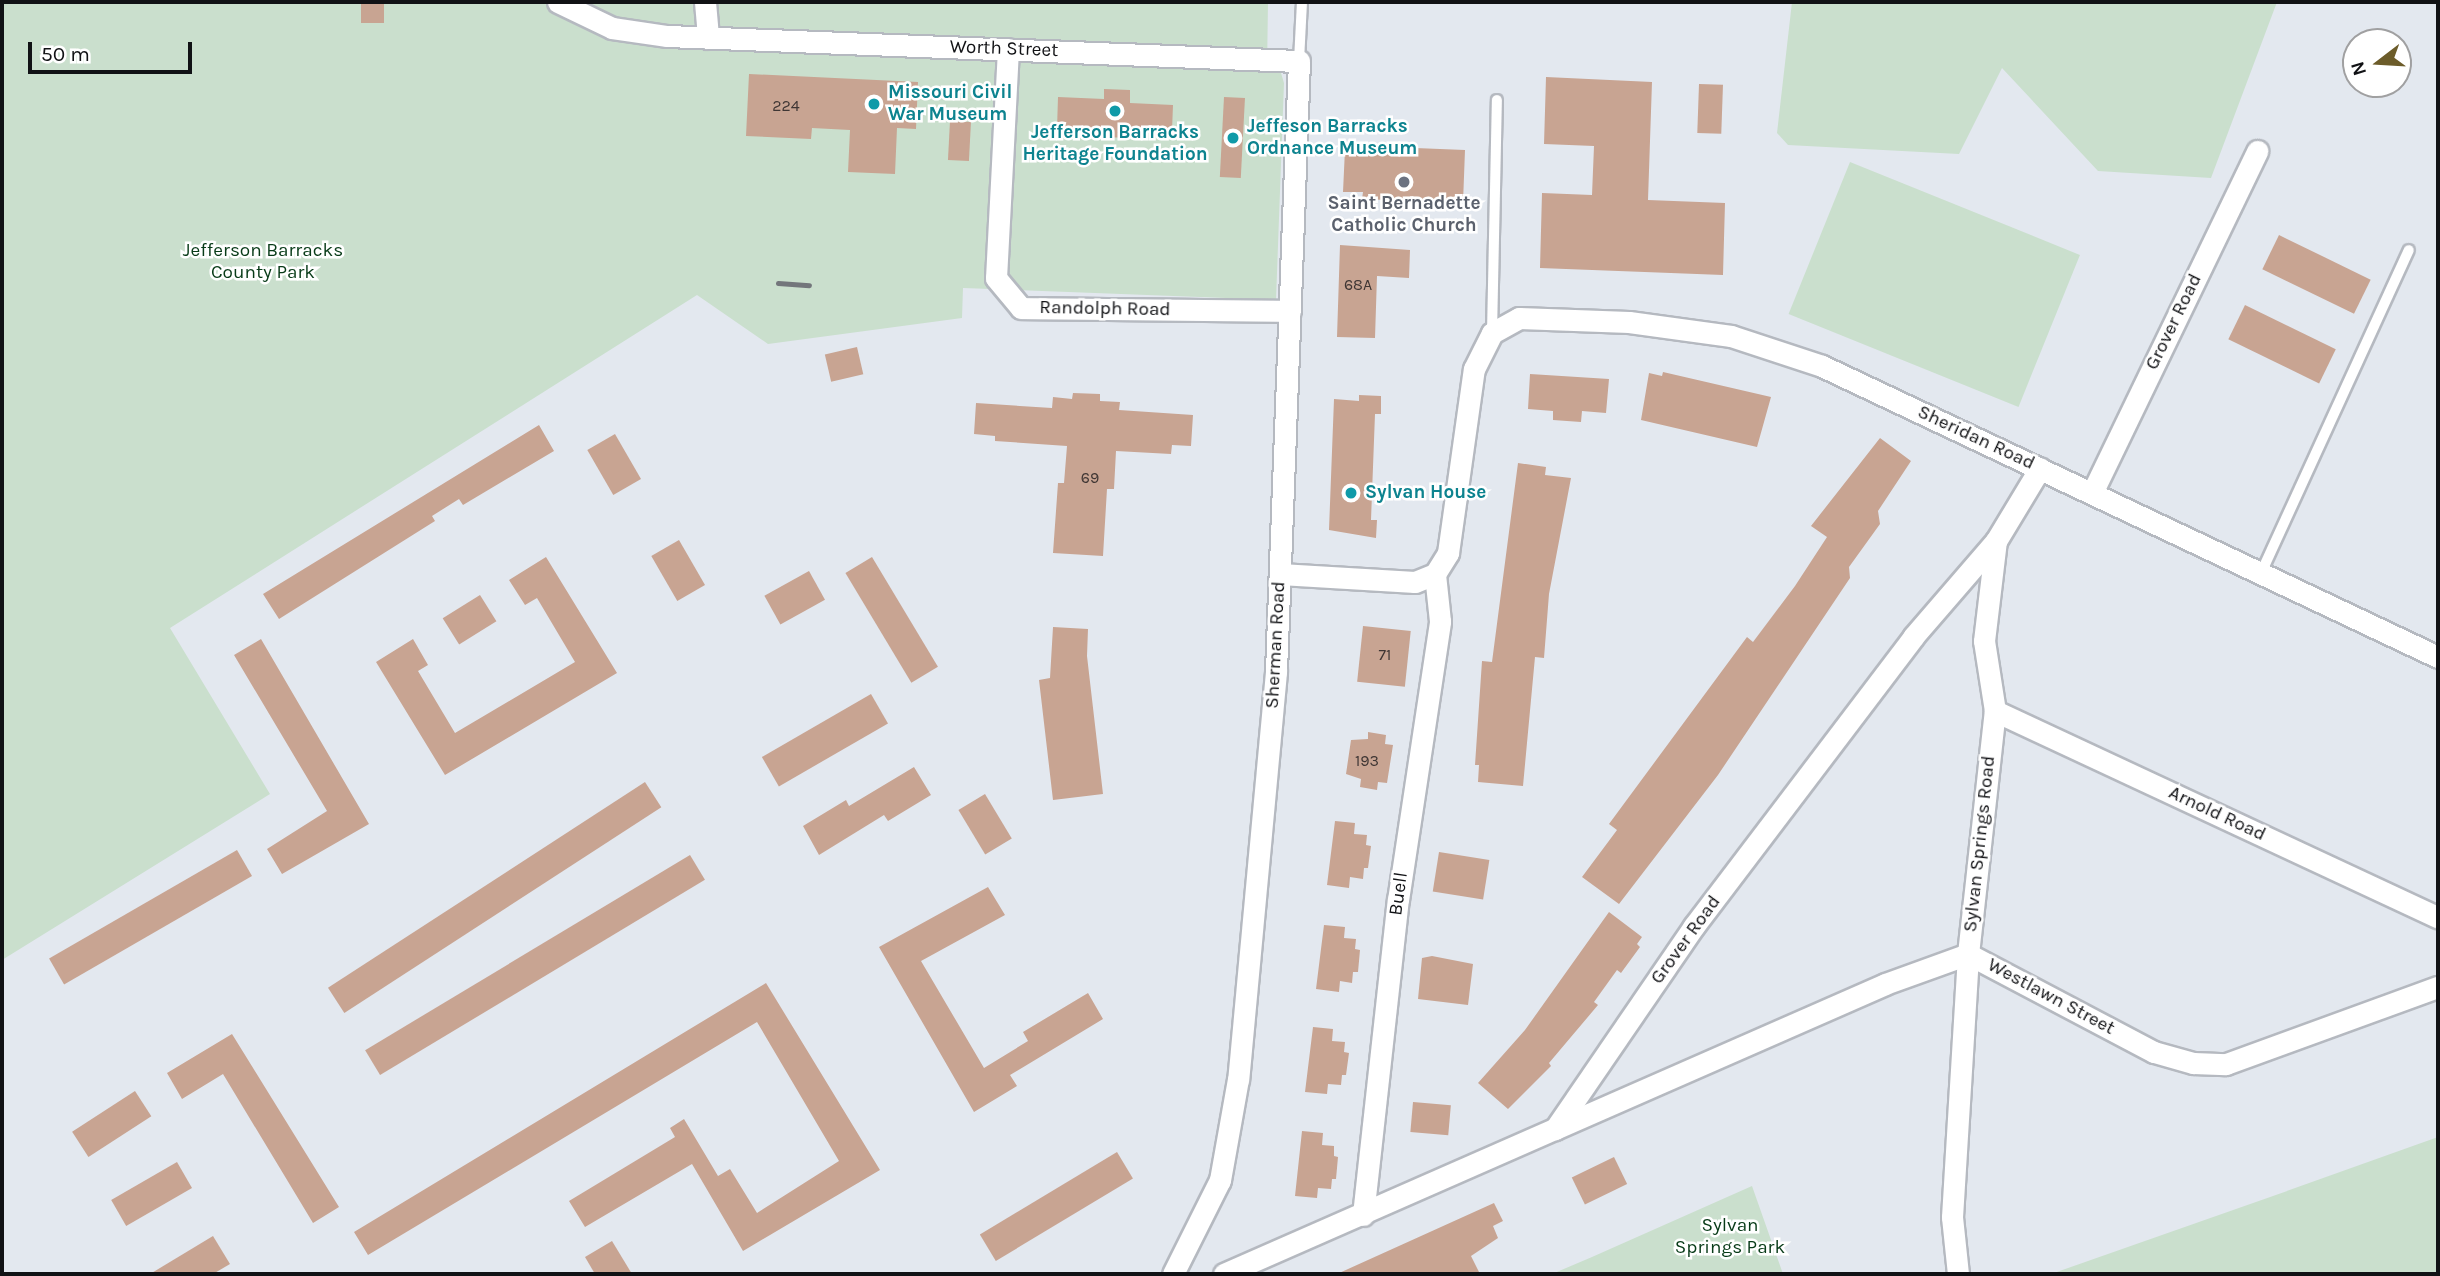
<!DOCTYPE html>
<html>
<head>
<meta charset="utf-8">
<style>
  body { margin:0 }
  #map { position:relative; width:2440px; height:1276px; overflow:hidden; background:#e3e8ef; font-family:Karla,sans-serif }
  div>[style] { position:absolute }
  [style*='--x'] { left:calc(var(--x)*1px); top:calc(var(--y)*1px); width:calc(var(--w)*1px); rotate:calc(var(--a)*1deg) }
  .green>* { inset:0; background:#cadfcd; transform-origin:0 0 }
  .building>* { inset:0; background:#c8a492; transform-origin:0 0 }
  .roads { filter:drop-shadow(2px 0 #b5b9c0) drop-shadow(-2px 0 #b5b9c0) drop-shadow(0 2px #b5b9c0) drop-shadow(0 -2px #b5b9c0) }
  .service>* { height:10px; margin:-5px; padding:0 5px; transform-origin:5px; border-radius:5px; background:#fff }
  .minor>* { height:21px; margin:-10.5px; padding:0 10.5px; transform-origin:10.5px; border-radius:10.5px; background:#fff }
  .rail>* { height:5px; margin:-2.5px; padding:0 2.5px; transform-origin:2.5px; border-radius:2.5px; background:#73767b }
  .dots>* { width:19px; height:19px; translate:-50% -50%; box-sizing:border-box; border:4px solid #fff; border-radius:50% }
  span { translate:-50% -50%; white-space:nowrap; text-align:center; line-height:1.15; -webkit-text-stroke:5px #fff; paint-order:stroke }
  .number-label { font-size:16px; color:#3f3634 }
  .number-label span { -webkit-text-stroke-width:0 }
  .street-label { font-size:19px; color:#111215 }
  .culture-label { font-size:19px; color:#0d838f; font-weight:700 }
  .left { translate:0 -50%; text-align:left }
  .worship-label { font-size:19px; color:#5b616d; font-weight:700 }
  .park-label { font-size:19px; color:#083b18 }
  .frame { position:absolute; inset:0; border:4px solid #111215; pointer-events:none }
  .north { position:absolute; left:2342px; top:28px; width:70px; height:70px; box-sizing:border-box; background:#fff; border:2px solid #a0a0a1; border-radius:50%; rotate:253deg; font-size:19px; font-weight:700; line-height:28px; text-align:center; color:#111215 }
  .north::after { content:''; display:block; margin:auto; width:24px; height:32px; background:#6c5c2a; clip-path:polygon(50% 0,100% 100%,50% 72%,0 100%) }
  .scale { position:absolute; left:28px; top:42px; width:164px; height:32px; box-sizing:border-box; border:4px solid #111215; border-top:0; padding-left:9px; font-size:21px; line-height:24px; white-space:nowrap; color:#111215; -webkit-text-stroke:5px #fff; paint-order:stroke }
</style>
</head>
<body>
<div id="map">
  <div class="green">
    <i style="clip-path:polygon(2px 2px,1268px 2px,1267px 71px,1281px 73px,1284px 83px,1276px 300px,963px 288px,962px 318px,768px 344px,697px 295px,170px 628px,270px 794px,2px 960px)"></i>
    <i style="clip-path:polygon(1792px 2px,2277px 2px,2211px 178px,2098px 171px,2002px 68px,1959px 154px,1788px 145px,1777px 133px)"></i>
    <i style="left:1850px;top:162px;width:248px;height:164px;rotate:22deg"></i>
    <i style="clip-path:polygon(2438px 1137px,2438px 1274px,2051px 1274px,2273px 1196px)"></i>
    <i style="clip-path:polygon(1752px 1186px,1783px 1274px,1552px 1274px,1592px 1257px)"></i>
  </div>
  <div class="building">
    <i style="left:361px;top:2px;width:23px;height:21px"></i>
    <i style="clip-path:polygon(749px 74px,918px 82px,916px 129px,897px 128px,895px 174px,848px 172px,850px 130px,812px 128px,811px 139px,746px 136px)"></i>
    <i style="clip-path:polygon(1546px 77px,1652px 82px,1648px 200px,1725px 203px,1723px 275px,1540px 268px,1542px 193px,1592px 195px,1594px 146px,1544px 144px)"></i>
    <i style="left:1699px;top:84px;width:24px;height:49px;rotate:2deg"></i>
    <i style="clip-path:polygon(1104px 89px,1130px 90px,1130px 103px,1173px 105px,1172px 131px,1130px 130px,1130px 138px,1100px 137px,1101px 131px,1057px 129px,1058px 97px,1104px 99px)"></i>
    <i style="left:1224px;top:97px;width:21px;height:80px;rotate:3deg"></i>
    <i style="left:950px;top:121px;width:21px;height:39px;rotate:3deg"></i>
    <i style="clip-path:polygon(1365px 146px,1465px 150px,1463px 203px,1362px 199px,1363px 192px,1343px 192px,1345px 149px,1364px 150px)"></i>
    <i style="left:2279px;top:235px;width:102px;height:38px;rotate:26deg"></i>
    <i style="clip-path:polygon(1340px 245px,1410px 250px,1409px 278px,1377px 276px,1375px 338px,1337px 337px)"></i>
    <i style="left:2245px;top:305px;width:101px;height:38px;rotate:26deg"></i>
    <i style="left:857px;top:347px;width:28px;height:33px;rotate:77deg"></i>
    <i style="clip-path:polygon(1663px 372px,1771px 397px,1757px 447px,1641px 420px,1649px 373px,1662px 376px)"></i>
    <i style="clip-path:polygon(1530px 374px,1609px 379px,1606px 413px,1582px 411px,1581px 422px,1553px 420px,1553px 411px,1528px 409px)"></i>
    <i style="clip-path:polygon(1073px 393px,1100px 394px,1100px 401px,1120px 402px,1119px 410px,1193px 415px,1191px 446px,1172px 445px,1171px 454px,1116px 451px,1114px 489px,1107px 489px,1103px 556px,1053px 553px,1058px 483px,1064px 483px,1067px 446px,995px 441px,995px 436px,974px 434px,976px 403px,1052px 408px,1053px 397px,1072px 399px)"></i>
    <i style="clip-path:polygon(1359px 395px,1381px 396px,1381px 414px,1375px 414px,1371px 520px,1377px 520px,1376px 538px,1329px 530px,1334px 399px,1359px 401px)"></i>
    <i style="clip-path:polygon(539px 425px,554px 451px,463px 505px,459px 499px,432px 516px,435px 521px,279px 619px,263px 594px)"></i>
    <i style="left:615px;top:434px;width:52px;height:32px;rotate:60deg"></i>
    <i style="clip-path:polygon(1880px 438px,1911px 461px,1878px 511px,1880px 524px,1849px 567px,1850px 578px,1718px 775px,1619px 904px,1582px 877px,1617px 830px,1609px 824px,1747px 637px,1753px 642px,1795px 586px,1827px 537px,1811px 526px)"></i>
    <i style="clip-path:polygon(1518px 463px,1546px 467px,1545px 475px,1571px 478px,1549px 594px,1544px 658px,1535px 657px,1523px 786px,1478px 782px,1479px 765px,1475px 765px,1482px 661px,1492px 662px)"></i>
    <i style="left:679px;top:540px;width:52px;height:32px;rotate:60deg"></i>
    <i style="clip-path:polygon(546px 557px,617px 673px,445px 775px,376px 662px,413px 639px,428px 665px,418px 671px,455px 733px,575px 662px,537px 598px,525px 605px,509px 580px)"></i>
    <i style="left:872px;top:557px;width:128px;height:31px;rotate:59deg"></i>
    <i style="left:809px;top:571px;width:33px;height:51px;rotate:61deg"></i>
    <i style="left:480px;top:595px;width:31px;height:44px;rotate:58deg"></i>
    <i style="left:1363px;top:626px;width:48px;height:56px;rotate:6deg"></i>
    <i style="clip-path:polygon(1053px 627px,1088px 629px,1087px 656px,1103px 794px,1053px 800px,1039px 680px,1050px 678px)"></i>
    <i style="clip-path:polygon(261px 639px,369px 824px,282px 874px,267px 849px,327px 811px,234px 655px)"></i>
    <i style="left:871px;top:694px;width:34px;height:126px;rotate:60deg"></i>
    <i style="clip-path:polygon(1368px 732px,1386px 735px,1385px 744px,1393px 745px,1387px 783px,1378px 782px,1377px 790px,1360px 787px,1361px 779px,1346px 774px,1351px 740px,1368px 739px)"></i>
    <i style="clip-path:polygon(914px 767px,931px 795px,888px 821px,884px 815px,819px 855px,803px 826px,846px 800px,849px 806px)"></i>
    <i style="left:645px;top:782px;width:30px;height:378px;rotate:57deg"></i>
    <i style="left:985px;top:794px;width:52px;height:31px;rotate:59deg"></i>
    <i style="clip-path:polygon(1335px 821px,1355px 823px,1354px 834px,1367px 835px,1366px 845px,1371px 846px,1368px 868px,1364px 868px,1363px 879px,1350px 877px,1349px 888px,1327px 885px)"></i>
    <i style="left:237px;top:850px;width:30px;height:217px;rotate:60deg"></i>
    <i style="left:1439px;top:852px;width:51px;height:40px;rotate:9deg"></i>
    <i style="left:690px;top:855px;width:29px;height:379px;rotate:59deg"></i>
    <i style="clip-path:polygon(988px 887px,1005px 915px,921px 961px,984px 1068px,1028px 1041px,1023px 1032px,1088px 993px,1103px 1019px,1010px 1075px,1017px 1086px,974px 1112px,879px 947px)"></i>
    <i style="clip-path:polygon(1609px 912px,1642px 937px,1637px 944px,1640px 947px,1621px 973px,1617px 970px,1594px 1002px,1598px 1005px,1549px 1063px,1551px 1066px,1508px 1109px,1478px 1083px,1525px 1030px)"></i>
    <i style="clip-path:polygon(1324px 925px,1345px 927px,1344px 938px,1356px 939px,1355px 949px,1360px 950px,1358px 972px,1353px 972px,1352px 983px,1340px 981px,1339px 992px,1316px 989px)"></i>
    <i style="clip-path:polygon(1432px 956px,1473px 964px,1468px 1005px,1418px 999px,1422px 958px)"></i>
    <i style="clip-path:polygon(766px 983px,880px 1170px,743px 1251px,692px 1164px,585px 1227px,569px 1201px,675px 1137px,670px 1128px,684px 1119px,718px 1176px,730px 1169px,757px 1213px,839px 1161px,757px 1022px,368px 1255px,354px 1232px)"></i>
    <i style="clip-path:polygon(1313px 1027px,1333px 1029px,1332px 1041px,1345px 1042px,1344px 1052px,1349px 1053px,1346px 1075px,1342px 1075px,1341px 1085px,1328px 1084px,1327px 1094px,1305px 1092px)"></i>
    <i style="clip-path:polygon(232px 1034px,339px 1207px,313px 1223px,223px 1074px,182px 1099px,167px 1073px)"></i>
    <i style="left:135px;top:1091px;width:30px;height:75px;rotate:57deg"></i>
    <i style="left:1413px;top:1102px;width:38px;height:30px;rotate:5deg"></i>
    <i style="clip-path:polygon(1302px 1131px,1323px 1133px,1322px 1145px,1334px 1146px,1334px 1156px,1338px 1157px,1336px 1179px,1332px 1179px,1331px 1189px,1318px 1188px,1317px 1198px,1295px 1196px)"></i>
    <i style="left:1117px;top:1152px;width:31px;height:160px;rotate:59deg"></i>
    <i style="left:1614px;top:1157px;width:30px;height:47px;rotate:64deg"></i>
    <i style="left:177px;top:1162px;width:30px;height:76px;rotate:60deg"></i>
    <i style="clip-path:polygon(1494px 1203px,1503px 1221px,1493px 1226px,1498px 1238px,1471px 1256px,1480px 1274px,1337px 1274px)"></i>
    <i style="clip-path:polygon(213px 1236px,230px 1264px,213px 1274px,150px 1274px)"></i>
    <i style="clip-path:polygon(612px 1241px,632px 1274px,595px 1274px,585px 1257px)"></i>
  </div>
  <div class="roads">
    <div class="service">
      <i style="--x:1299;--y:61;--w:59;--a:-87.1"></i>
      <i style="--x:1492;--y:333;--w:233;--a:-88.8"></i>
      <i style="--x:2261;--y:573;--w:355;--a:-65.4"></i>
    </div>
    <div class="minor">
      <i style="--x:558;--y:2;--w:60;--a:25.7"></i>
      <i style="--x:612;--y:28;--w:56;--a:8.3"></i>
      <i style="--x:667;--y:36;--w:632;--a:2.27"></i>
      <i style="--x:1299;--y:61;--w:611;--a:92.16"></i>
      <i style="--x:1276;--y:672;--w:409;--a:95.3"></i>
      <i style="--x:1238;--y:1079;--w:103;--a:100.1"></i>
      <i style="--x:1220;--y:1180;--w:105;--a:116.6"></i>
      <i style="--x:705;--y:2;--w:36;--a:85"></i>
      <i style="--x:1008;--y:49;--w:229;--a:93"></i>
      <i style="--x:996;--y:278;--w:39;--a:50"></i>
      <i style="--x:1021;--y:308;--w:269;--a:0.6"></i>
      <i style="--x:2092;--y:493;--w:380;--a:-64.2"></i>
      <i style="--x:1280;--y:574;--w:135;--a:3.4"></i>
      <i style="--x:1415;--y:582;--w:22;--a:-22"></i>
      <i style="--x:1435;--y:574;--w:25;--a:-58"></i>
      <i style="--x:1448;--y:553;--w:186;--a:-82"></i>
      <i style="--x:1474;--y:369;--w:40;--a:-63.4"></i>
      <i style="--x:1492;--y:333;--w:31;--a:-29"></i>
      <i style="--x:1519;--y:318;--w:110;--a:2.1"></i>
      <i style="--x:1629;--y:322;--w:103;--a:7.8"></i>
      <i style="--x:1731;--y:336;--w:96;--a:18.2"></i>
      <i style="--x:1822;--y:366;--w:681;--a:25.29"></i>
      <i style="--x:1995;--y:711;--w:489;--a:25"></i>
      <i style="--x:1555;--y:1129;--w:360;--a:-23.7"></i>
      <i style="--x:1885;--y:984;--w:88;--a:-19.9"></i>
      <i style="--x:1968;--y:954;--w:210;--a:27.8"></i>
      <i style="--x:2154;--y:1052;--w:41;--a:15.8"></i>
      <i style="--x:2193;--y:1063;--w:33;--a:2"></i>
      <i style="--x:2226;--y:1064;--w:226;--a:-20"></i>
      <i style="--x:1363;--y:1215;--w:317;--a:-83.7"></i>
      <i style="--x:1398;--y:900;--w:282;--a:-81.4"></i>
      <i style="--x:1440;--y:621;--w:47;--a:-96.1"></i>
      <i style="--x:1224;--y:1274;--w:361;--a:-23.7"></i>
      <i style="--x:1555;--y:1129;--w:246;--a:-55.6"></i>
      <i style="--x:1694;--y:926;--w:363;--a:-52.8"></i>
      <i style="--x:1913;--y:637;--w:127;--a:-49.2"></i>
      <i style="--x:1996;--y:541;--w:85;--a:-58.9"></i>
      <i style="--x:1958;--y:1274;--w:57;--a:-96"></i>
      <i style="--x:1952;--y:1217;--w:263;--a:-86.5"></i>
      <i style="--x:1968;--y:954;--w:244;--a:-83.7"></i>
      <i style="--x:1995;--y:711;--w:71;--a:-98.9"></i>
      <i style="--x:1984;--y:641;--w:101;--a:-83.2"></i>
    </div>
  </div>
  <div class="rail">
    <i style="--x:778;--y:283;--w:31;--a:4"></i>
  </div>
  <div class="dots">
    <i style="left:874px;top:104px;background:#0f9aa8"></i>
    <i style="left:1115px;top:111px;background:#0f9aa8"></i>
    <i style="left:1233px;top:138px;background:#0f9aa8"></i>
    <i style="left:1404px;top:182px;background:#6b7280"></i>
    <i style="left:1351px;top:493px;background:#0f9aa8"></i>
  </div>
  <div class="number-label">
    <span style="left:786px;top:106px">224</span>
    <span style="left:1358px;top:285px">68A</span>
    <span style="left:1090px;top:478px">69</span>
    <span style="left:1385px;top:655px">71</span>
    <span style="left:1367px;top:761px">193</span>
  </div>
  <div class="street-label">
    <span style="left:1004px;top:49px;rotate:2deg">Worth Street</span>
    <span style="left:1105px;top:309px;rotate:1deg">Randolph Road</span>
    <span style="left:2174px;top:322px;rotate:-64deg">Grover Road</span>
    <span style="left:1976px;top:438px;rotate:25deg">Sheridan Road</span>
    <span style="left:1276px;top:645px;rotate:-87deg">Sherman Road</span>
    <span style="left:2217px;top:814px;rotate:25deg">Arnold Road</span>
    <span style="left:1980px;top:844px;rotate:-84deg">Sylvan Springs Road</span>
    <span style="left:1399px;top:894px;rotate:-82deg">Buell</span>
    <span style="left:1686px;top:940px;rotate:-54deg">Grover Road</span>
    <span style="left:2051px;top:997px;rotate:28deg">Westlawn Street</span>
  </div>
  <div class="culture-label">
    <span class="left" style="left:888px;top:104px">Missouri Civil<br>War Museum</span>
    <span class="left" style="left:1247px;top:138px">Jeffeson Barracks<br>Ordnance Museum</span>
    <span style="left:1115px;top:144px">Jefferson Barracks<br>Heritage Foundation</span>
    <span class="left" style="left:1365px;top:493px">Sylvan House</span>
  </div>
  <div class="worship-label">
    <span style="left:1404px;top:215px">Saint Bernadette<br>Catholic Church</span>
  </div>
  <div class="park-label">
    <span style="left:263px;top:262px">Jefferson Barracks<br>County Park</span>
    <span style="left:1730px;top:1237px">Sylvan<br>Springs Park</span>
  </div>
  <div class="frame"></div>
  <div class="north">N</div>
  <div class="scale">50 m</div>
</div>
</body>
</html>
